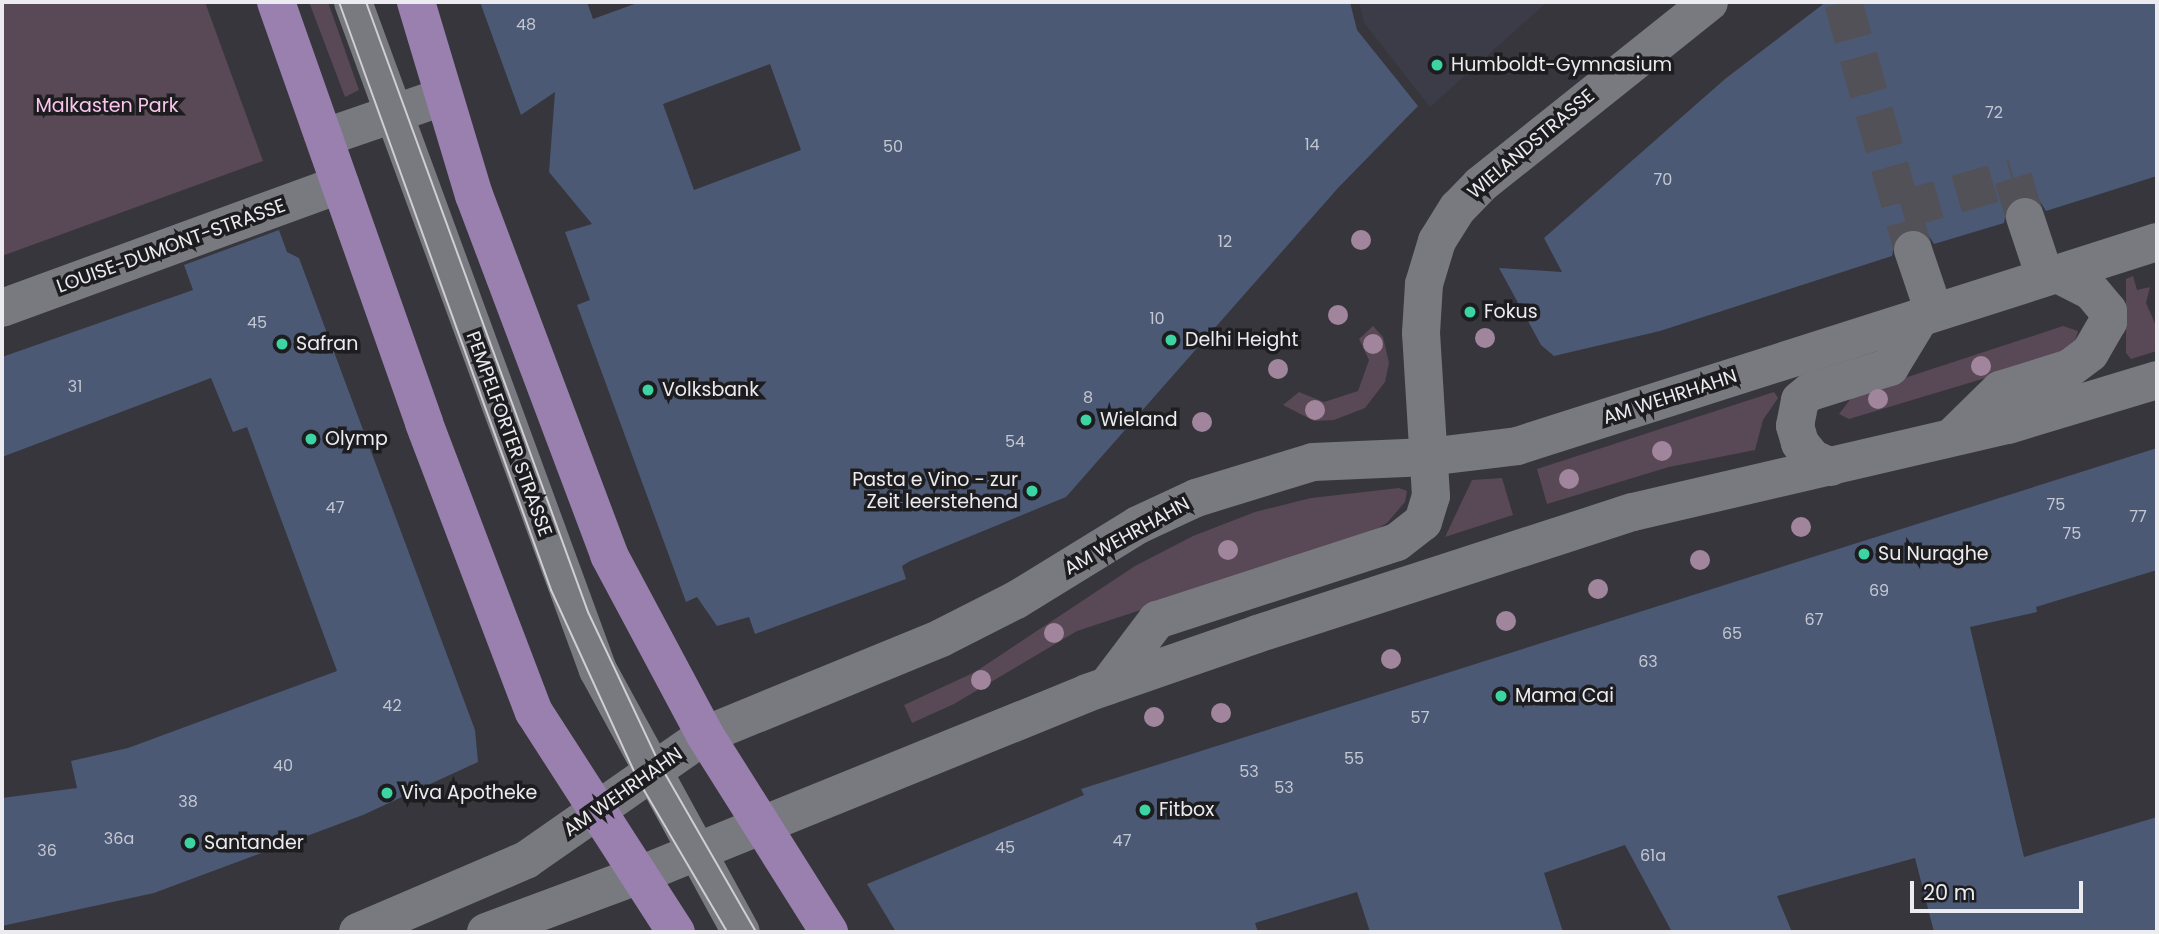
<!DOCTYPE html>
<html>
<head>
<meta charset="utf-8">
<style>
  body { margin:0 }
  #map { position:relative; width:2159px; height:934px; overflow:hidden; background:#36363c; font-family:Poppins,sans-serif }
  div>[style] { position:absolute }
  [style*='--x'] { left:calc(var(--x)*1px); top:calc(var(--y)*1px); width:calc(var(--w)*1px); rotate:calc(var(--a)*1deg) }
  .built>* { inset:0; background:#3c3b48 }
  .green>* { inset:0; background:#594855 }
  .building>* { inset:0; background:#4b5975 }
  .minor-tunnel>* { height:38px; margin-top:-19px; transform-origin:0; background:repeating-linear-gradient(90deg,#515157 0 38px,transparent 0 57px) }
  .minor>* { height:38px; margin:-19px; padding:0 19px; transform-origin:19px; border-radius:19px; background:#797980 }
  .major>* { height:38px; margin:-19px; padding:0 19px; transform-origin:19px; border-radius:19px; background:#9980ae }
  .tram>* { height:2px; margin:-1px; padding:0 1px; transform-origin:1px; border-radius:1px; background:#cfcfd3 }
  .trees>* { width:20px; height:20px; margin:-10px; border-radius:50%; background:#a1859d }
  .dots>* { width:19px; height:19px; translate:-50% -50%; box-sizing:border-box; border:4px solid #1d1d20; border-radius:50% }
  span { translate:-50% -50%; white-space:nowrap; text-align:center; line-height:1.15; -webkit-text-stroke:7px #1d1d20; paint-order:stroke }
  .number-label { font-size:16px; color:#c4c7d1 }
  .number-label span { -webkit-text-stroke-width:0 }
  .poi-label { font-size:19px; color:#ececf0 }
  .left { translate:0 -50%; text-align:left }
  .right { translate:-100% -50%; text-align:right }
  .park-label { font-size:19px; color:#f9c5ed }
  .street-label { font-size:19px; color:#ececf0 }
  .frame { position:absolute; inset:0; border:4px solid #ececf0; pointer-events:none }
  .scale { position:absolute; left:1910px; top:881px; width:173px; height:32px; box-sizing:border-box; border:4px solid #ececf0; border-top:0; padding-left:9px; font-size:21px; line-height:24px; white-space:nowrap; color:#ececf0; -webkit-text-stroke:5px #1d1d20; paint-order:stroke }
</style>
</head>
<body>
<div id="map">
  <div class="built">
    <i style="clip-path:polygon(1359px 2px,1547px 2px,1430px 107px,1364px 23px)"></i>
  </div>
  <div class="green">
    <i style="clip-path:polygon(2px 2px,205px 2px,263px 161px,2px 256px)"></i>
    <i style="clip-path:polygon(309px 2px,328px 2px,359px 90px,345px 97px)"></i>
    <i style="clip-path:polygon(2133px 276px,2137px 290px,2150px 287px,2146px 303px,2157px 328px,2157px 351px,2131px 359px,2126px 353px,2126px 279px)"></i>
    <i style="clip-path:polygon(1373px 326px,1383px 337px,1389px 363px,1385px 382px,1365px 408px,1334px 420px,1314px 421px,1283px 405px,1299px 392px,1324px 402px,1358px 391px,1369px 360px,1359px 339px)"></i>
    <i style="clip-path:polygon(2063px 326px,2078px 331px,2072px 352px,1849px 419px,1839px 414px,1852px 397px,1865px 391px)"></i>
    <i style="clip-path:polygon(1774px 392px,1778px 398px,1763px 420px,1755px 450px,1669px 467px,1547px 504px,1537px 469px)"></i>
    <i style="clip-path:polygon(1502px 478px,1513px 515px,1445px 537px,1472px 480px)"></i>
    <i style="clip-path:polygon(1399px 488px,1407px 491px,1405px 502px,1387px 523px,1365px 536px,1077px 631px,954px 704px,912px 723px,904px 705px,975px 672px,1135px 566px,1193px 536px,1255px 512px,1311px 498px)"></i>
  </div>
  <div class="building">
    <i style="clip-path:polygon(evenodd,480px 2px,587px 2px,593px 19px,640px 2px,1350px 2px,1357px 30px,1418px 106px,1338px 188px,1066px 497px,910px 561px,902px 566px,906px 579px,755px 634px,749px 617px,717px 626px,697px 597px,686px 602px,577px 305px,590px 300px,565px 232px,592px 224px,549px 172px,555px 92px,521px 115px,480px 2px,770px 64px,801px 150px,694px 190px,663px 104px,770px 64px)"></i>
    <i style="clip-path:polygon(1826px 2px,2157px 2px,2157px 176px,2046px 211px,2039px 200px,2019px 196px,2008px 203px,2004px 223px,1934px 244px,1927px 233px,1907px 229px,1896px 236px,1892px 256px,1660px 331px,1554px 356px,1541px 345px,1499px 268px,1562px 272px,1544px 238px,1725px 79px)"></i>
    <i style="clip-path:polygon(279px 230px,287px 252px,299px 258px,475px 730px,478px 762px,363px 815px,154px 893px,2px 926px,2px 798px,77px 788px,71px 761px,128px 748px,337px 671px,247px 427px,233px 432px,211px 378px,2px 457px,2px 357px,193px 290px,184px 265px)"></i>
    <i style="clip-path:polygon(2157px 448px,2157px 570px,2036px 607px,2037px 612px,1970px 627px,2024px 857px,2157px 817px,2157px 932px,1934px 932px,1915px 858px,1777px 896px,1792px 932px,1672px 932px,1625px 845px,1544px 873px,1563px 932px,1370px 932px,1357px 892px,1255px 923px,1258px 932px,896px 932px,867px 884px,1084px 795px,1081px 789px)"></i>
  </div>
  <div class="minor-tunnel">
    <i style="--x:1843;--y:2;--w:258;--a:74.2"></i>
    <i style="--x:1902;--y:210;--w:116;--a:-16.1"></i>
    <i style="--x:2013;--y:178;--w:41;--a:72.9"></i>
  </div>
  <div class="minor">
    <i style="--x:353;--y:2;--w:712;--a:69.86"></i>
    <i style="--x:598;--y:670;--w:298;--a:61.4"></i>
    <i style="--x:326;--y:137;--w:123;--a:-19"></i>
    <i style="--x:2025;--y:217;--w:63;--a:71.6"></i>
    <i style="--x:1913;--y:250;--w:65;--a:71.3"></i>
    <i style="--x:2;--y:308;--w:360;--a:-20.1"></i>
    <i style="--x:1953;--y:436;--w:66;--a:-44.4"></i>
    <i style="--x:2000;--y:390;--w:73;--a:-17.4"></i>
    <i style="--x:2070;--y:368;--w:25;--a:-37"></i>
    <i style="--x:2090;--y:353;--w:36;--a:-60"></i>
    <i style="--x:2108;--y:322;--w:11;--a:-90"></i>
    <i style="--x:2108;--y:311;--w:26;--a:-130"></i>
    <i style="--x:2091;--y:291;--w:39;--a:-153"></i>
    <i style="--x:1831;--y:467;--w:21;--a:-155"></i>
    <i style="--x:1812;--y:458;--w:19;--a:-129"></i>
    <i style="--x:1800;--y:443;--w:18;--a:-106"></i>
    <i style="--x:1795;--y:426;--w:26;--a:-79"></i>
    <i style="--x:1800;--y:400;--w:13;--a:-39"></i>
    <i style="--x:1810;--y:392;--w:84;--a:-17.4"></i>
    <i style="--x:1890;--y:367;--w:60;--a:-58.7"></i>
    <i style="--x:1107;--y:686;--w:83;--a:-52.9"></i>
    <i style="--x:1157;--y:620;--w:252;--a:-18"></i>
    <i style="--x:1397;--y:542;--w:33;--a:-38"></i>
    <i style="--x:1423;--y:522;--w:27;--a:-73"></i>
    <i style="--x:1431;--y:496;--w:163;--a:-93.5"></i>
    <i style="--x:1421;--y:333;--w:49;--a:-86.5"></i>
    <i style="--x:1424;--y:284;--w:45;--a:-73.2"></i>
    <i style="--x:1437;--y:241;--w:39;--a:-58"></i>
    <i style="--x:1458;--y:208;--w:32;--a:-46"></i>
    <i style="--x:1480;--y:185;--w:293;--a:-38.6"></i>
    <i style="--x:358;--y:932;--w:183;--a:-23.2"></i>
    <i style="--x:526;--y:860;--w:218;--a:-34.9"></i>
    <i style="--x:705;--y:735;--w:255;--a:-22.3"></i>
    <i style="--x:941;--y:638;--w:84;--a:-26.9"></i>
    <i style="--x:1016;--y:600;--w:143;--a:-31.6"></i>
    <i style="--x:1138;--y:525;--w:64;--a:-25"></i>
    <i style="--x:1196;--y:498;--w:122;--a:-17.1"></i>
    <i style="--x:1313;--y:462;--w:115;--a:-2.5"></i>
    <i style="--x:1428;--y:457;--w:90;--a:-7"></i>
    <i style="--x:1517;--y:446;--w:672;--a:-17.68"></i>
    <i style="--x:486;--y:932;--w:166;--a:-20.4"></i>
    <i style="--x:642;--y:874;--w:480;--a:-22.1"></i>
    <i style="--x:1087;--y:693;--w:180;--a:-19.1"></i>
    <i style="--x:1257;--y:634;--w:395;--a:-18"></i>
    <i style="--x:1633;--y:512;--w:385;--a:-13.1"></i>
    <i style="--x:2008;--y:425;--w:156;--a:-16.8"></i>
  </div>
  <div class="major">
    <i style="--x:276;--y:2;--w:446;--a:70.6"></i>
    <i style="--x:424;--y:423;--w:309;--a:69.2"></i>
    <i style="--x:534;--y:712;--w:262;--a:57.2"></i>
    <i style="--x:416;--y:2;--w:202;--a:73.3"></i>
    <i style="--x:474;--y:195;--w:384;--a:69.4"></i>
    <i style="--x:609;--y:555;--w:204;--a:61.9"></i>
    <i style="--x:705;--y:735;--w:233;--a:57.8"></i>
  </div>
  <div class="tram">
    <i style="--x:339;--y:2;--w:625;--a:70.17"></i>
    <i style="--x:551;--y:590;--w:209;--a:65.4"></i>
    <i style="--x:638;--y:780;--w:176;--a:59.6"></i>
    <i style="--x:366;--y:2;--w:649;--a:70"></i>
    <i style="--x:588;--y:612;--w:169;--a:64.8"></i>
    <i style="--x:660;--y:765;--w:193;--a:60.1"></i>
  </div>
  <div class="trees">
    <i style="left:1361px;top:240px"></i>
    <i style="left:1338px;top:315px"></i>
    <i style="left:1485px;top:338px"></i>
    <i style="left:1373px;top:344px"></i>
    <i style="left:1981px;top:366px"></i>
    <i style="left:1278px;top:369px"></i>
    <i style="left:1878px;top:399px"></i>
    <i style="left:1315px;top:410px"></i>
    <i style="left:1202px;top:422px"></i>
    <i style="left:1662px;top:451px"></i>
    <i style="left:1569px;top:479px"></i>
    <i style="left:1801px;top:527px"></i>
    <i style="left:1228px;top:550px"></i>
    <i style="left:1700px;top:560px"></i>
    <i style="left:1598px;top:589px"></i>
    <i style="left:1506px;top:621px"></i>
    <i style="left:1054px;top:633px"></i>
    <i style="left:1391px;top:659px"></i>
    <i style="left:981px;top:680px"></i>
    <i style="left:1221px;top:713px"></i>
    <i style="left:1154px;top:717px"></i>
  </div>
  <div class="dots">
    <i style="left:1437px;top:65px;background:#3dd4a3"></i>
    <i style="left:1470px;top:312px;background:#3dd4a3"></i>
    <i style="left:1171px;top:340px;background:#3dd4a3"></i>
    <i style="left:282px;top:344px;background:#3dd4a3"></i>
    <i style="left:648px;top:390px;background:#3dd4a3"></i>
    <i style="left:1086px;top:420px;background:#3dd4a3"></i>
    <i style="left:311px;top:439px;background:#3dd4a3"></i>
    <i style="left:1032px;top:491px;background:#3dd4a3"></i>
    <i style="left:1864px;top:554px;background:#3dd4a3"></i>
    <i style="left:1501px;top:696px;background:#3dd4a3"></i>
    <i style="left:387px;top:793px;background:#3dd4a3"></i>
    <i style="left:1145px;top:810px;background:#3dd4a3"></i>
    <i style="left:190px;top:843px;background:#3dd4a3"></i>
  </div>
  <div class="number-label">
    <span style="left:526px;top:25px">48</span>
    <span style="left:1994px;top:113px">72</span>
    <span style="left:1312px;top:145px">14</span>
    <span style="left:893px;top:147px">50</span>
    <span style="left:1663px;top:180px">70</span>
    <span style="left:1225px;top:242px">12</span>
    <span style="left:1157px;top:319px">10</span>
    <span style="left:257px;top:323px">45</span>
    <span style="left:75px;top:387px">31</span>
    <span style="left:1088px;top:398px">8</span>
    <span style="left:1015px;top:442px">54</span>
    <span style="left:2056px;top:505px">75</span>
    <span style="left:335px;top:508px">47</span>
    <span style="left:2138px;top:517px">77</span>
    <span style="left:2072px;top:534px">75</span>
    <span style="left:1879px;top:591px">69</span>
    <span style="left:1814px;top:620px">67</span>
    <span style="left:1732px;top:634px">65</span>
    <span style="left:1648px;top:662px">63</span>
    <span style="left:392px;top:706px">42</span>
    <span style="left:1420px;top:718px">57</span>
    <span style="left:1354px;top:759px">55</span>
    <span style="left:283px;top:766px">40</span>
    <span style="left:1249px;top:772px">53</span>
    <span style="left:1284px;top:788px">53</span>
    <span style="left:188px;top:802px">38</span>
    <span style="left:119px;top:839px">36a</span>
    <span style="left:1122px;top:841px">47</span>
    <span style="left:1005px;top:848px">45</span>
    <span style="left:47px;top:851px">36</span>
    <span style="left:1653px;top:856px">61a</span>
  </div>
  <div class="poi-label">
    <span class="left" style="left:1451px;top:65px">Humboldt-Gymnasium</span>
    <span class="left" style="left:1484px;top:312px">Fokus</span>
    <span class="left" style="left:1185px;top:340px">Delhi Height</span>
    <span class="left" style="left:296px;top:344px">Safran</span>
    <span class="left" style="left:662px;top:390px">Volksbank</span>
    <span class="left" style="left:1100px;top:420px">Wieland</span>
    <span class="left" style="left:325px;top:439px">Olymp</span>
    <span class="right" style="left:1018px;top:491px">Pasta e Vino - zur<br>Zeit leerstehend</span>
    <span class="left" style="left:1878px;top:554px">Su Nuraghe</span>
    <span class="left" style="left:1515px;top:696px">Mama Cai</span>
    <span class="left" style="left:401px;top:793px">Viva Apotheke</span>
    <span class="left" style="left:1159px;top:810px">Fitbox</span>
    <span class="left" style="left:204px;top:843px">Santander</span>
  </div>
  <div class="park-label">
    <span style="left:107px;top:106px">Malkasten Park</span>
  </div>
  <div class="street-label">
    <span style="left:1531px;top:144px;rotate:-40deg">WIELANDSTRASSE</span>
    <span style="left:171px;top:246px;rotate:-20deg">LOUISE-DUMONT-STRASSE</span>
    <span style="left:1670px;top:397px;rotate:-18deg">AM WEHRHAHN</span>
    <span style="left:509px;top:434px;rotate:70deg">PEMPELFORTER STRASSE</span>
    <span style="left:1127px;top:536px;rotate:-29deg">AM WEHRHAHN</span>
    <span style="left:623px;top:792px;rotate:-35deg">AM WEHRHAHN</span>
  </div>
  <div class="frame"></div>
  <div class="scale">20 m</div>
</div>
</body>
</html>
